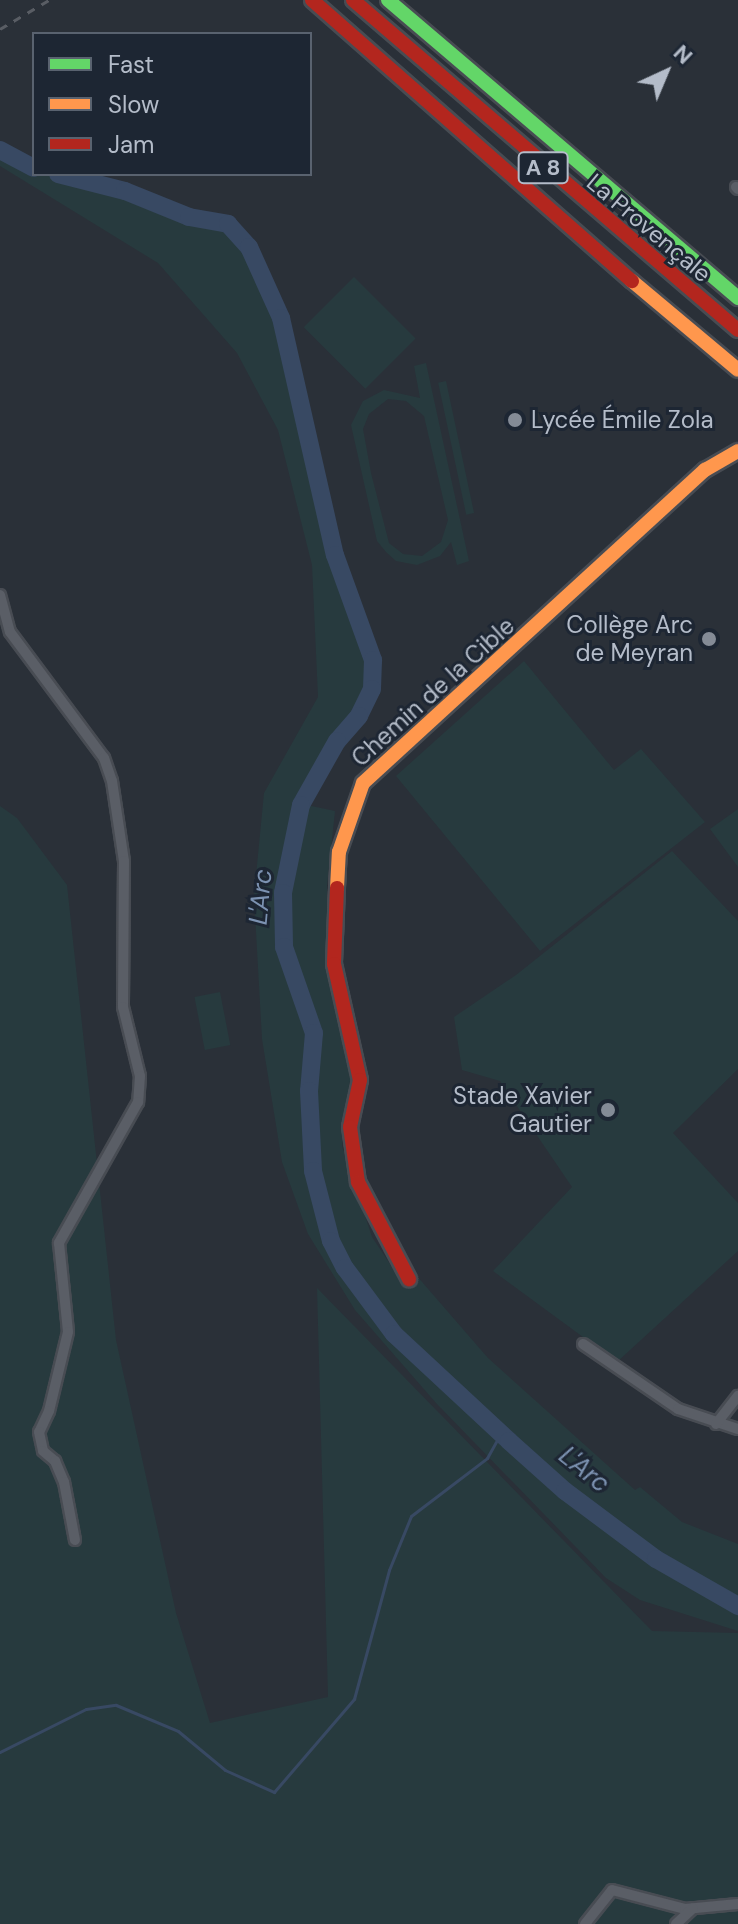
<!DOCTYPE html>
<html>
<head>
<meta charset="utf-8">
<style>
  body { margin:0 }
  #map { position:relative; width:738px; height:1924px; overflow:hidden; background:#2a3038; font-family:"DM Sans",sans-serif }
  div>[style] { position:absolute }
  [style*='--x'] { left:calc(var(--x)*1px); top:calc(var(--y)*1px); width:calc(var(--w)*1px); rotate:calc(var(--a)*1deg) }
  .green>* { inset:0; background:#273a3e; transform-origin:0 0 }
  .stream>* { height:3px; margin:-1.5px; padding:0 1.5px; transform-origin:1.5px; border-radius:1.5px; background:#384963 }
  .river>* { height:18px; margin:-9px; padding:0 9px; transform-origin:9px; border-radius:9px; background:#384963 }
  .roads { filter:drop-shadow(2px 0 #484c53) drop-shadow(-2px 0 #484c53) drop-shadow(0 2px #484c53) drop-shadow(0 -2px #484c53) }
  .street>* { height:10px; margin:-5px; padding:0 5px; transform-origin:5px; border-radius:5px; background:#5a5e66 }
  .fast>* { height:14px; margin:-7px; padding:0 7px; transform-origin:7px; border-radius:7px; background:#63d668 }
  .slow>* { height:14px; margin:-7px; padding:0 7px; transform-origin:7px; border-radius:7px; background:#ff974d }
  .jam>* { height:14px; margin:-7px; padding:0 7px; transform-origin:7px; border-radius:7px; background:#b3261e }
  .rail>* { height:3px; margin-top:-1.5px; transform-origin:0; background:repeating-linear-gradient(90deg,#595d64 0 8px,transparent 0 16px) }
  .dots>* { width:22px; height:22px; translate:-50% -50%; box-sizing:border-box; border:4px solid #1d2633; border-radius:50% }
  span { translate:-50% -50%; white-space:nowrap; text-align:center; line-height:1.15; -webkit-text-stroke:6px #1d2633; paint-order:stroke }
  .shield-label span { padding:2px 6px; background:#1d2633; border:2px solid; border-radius:6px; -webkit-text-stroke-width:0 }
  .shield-label { font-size:22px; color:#b4bcc9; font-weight:700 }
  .street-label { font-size:24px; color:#b4bcc9 }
  .poi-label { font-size:24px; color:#b4bcc9 }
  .left { translate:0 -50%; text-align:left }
  .right { translate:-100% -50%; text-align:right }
  .water-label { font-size:26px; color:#7c92b1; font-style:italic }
  .legend { position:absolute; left:32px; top:32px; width:280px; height:144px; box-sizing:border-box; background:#1d2633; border:2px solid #59626f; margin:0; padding:10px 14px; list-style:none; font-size:24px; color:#b4bcc9 }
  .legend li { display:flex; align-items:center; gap:16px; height:40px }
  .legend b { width:40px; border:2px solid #59626f }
  .north { position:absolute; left:626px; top:32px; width:80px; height:80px; -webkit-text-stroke:6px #1d2633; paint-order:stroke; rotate:44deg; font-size:22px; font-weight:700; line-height:32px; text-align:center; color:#b4bcc9 }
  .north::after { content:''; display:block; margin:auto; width:28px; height:36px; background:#b4bcc9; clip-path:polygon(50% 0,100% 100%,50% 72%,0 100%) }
</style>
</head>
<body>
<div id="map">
  <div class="green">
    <i style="clip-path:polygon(0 150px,34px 168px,34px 174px,58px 174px,125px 191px,189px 217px,228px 224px,249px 247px,281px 318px,339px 564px,373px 660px,372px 689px,359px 716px,337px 741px,302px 804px,335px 811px,327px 886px,328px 962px,351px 1073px,342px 1146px,372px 1237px,404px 1285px,416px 1275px,488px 1358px,635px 1490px,640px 1487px,682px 1522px,738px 1544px,738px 1631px,640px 1600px,606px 1578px,436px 1403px,355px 1310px,308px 1234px,282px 1162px,262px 1039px,254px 896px,264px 793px,318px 697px,312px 565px,278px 430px,237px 353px,158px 263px,0 166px)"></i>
    <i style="left:354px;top:277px;width:87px;height:71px;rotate:45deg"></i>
    <i style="clip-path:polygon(evenodd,426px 363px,469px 561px,457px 565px,451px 542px,440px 556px,417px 565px,396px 561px,386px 552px,377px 541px,351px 425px,363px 401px,384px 390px,420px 398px,414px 366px,426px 363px,388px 399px,406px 401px,424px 416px,448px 520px,441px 542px,422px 556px,403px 554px,389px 543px,371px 473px,363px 429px,369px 414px,388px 399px)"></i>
    <i style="left:446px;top:381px;width:135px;height:8px;rotate:78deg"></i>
    <i style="clip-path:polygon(524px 661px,614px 770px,641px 749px,705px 822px,540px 951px,396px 776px)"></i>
    <i style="clip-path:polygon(0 806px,17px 818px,67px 885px,116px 1340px,176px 1613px,210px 1723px,328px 1697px,317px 1288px,652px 1631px,738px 1633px,738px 1924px,0 1924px)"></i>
    <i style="clip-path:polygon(738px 809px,738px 867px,710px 829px)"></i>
    <i style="clip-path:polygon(672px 851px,738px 921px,738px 1069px,673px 1133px,738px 1203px,738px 1251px,617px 1362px,493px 1271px,572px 1187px,500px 1081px,462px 1070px,454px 1017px,516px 975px)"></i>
    <i style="left:220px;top:992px;width:54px;height:26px;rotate:79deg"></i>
  </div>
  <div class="stream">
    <i style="--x:0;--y:1752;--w:96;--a:-26.6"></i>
    <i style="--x:86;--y:1709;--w:30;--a:-8"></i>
    <i style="--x:116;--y:1705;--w:67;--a:22.8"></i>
    <i style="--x:178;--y:1731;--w:61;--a:39.7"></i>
    <i style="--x:225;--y:1770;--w:54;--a:24.2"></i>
    <i style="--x:274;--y:1792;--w:123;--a:-49.3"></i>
    <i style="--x:354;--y:1699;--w:134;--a:-74.8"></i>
    <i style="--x:389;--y:1570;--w:58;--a:-67.8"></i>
    <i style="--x:411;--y:1516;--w:96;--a:-37.3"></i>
    <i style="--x:487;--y:1458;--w:29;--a:-61"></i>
  </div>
  <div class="river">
    <i style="--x:0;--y:150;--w:38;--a:28"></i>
    <i style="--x:58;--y:174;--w:69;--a:14.2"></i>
    <i style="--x:125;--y:191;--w:69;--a:22.1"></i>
    <i style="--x:189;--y:217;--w:40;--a:10"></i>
    <i style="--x:228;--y:224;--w:31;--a:48"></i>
    <i style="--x:249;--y:247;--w:78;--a:65.7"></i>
    <i style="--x:281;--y:318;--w:243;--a:77.2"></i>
    <i style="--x:335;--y:555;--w:112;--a:70.1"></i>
    <i style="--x:373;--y:660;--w:29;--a:92"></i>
    <i style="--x:372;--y:689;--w:30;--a:116"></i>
    <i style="--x:359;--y:716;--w:33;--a:131"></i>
    <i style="--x:337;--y:741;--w:73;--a:119.4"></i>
    <i style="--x:301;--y:805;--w:90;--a:101.6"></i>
    <i style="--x:283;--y:893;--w:54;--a:88.9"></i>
    <i style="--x:284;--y:947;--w:91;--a:70.8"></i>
    <i style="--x:314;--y:1033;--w:58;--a:94.9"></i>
    <i style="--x:309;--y:1091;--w:80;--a:87.1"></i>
    <i style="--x:313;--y:1171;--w:72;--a:75.6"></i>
    <i style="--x:331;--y:1241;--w:30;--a:63"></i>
    <i style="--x:345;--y:1268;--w:82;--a:53.4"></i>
    <i style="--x:394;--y:1334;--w:157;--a:42.9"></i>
    <i style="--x:509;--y:1441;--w:75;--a:41.8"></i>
    <i style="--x:565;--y:1491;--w:114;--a:36.8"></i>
    <i style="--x:656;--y:1559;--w:95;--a:29.8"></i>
  </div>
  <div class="roads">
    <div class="street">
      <i style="--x:736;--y:187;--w:3;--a:45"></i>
      <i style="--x:0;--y:595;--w:38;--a:75"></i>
      <i style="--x:10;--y:632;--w:157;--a:53.3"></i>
      <i style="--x:104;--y:758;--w:24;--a:71"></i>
      <i style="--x:112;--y:781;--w:81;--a:81.5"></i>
      <i style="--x:124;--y:861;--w:146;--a:90.4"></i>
      <i style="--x:123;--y:1007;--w:71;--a:76.2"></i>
      <i style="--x:140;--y:1076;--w:26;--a:94"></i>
      <i style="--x:138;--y:1102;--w:162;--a:119.3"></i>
      <i style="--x:59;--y:1243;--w:89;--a:84.2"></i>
      <i style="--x:68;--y:1332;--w:81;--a:103.5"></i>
      <i style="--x:49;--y:1411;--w:23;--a:115"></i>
      <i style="--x:39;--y:1432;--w:19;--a:78"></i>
      <i style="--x:43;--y:1451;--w:16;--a:40"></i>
      <i style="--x:55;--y:1461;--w:23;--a:67"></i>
      <i style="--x:64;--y:1482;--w:59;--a:79.3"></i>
      <i style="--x:583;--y:1344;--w:115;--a:34.4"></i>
      <i style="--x:678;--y:1409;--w:63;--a:18.4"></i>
      <i style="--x:716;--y:1424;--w:36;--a:-52"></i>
      <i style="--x:585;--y:1924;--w:43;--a:-51.5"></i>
      <i style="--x:612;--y:1890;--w:75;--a:14.6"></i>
      <i style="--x:685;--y:1909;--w:53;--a:-5.4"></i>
      <i style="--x:676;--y:1924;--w:23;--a:-43"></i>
    </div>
    <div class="fast">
      <i style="--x:388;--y:0;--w:460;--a:40.4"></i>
    </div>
    <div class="slow">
      <i style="--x:632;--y:281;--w:138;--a:40"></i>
      <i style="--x:337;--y:888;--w:36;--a:-87"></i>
      <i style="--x:339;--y:852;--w:73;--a:-70.8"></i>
      <i style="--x:363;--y:783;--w:464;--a:-42.5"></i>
      <i style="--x:705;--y:470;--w:38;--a:-30"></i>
    </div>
    <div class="jam">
      <i style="--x:312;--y:0;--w:426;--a:41.3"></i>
      <i style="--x:353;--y:0;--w:507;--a:40.6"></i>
      <i style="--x:337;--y:888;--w:76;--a:92.3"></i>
      <i style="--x:334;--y:964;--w:119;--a:77.4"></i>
      <i style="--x:360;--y:1080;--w:48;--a:102"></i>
      <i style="--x:350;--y:1127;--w:56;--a:81.7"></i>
      <i style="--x:358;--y:1182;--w:110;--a:62.3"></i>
    </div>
  </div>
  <div class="rail">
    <i style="--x:0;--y:29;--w:57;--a:-30.6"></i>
  </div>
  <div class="dots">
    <i style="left:515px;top:420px;background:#848b96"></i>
    <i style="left:709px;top:639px;background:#848b96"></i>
    <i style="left:608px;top:1110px;background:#848b96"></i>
  </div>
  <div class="shield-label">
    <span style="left:543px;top:168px">A 8</span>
  </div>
  <div class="street-label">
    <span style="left:649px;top:228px;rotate:40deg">La Provençale</span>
    <span style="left:433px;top:692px;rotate:-42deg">Chemin de la Cible</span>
  </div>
  <div class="poi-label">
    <span class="left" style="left:531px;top:420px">Lycée Émile Zola</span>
    <span class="right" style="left:693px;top:639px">Collège Arc<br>de Meyran</span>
    <span class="right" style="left:592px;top:1110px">Stade Xavier<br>Gautier</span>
  </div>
  <div class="water-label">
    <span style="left:261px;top:897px;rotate:-85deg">L'Arc</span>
    <span style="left:584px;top:1470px;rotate:39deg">L'Arc</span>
  </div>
  <ul class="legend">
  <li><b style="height:10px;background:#63d668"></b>Fast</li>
  <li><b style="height:10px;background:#ff974d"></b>Slow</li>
  <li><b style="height:10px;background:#b3261e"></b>Jam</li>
  </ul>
  <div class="north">N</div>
</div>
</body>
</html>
